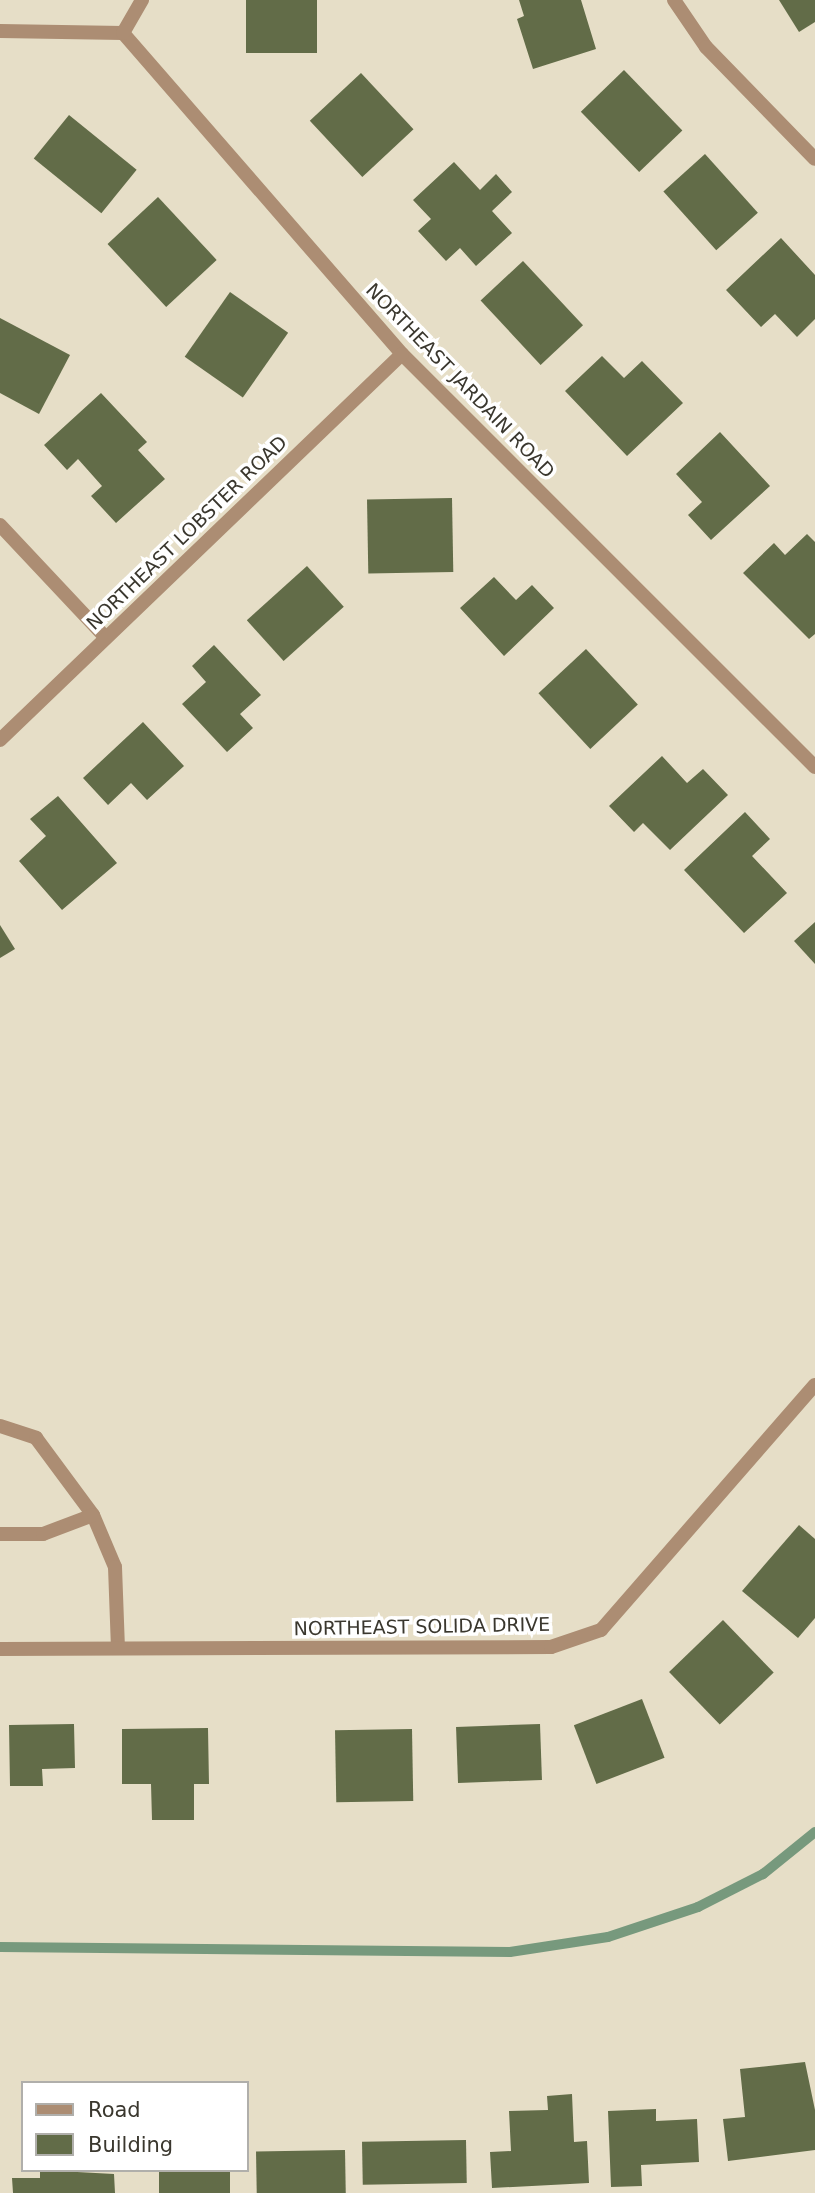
<!DOCTYPE html>
<html>
<head>
<meta charset="utf-8">
<style>
  body { margin:0 }
  #map { position:relative; width:815px; height:2193px; overflow:hidden; background:#e6dec7; font-family:"DejaVu Sans",sans-serif }
  div>[style] { position:absolute }
  [style*='--x'] { left:calc(var(--x)*1px); top:calc(var(--y)*1px); width:calc(var(--w)*1px); rotate:calc(var(--a)*1deg) }
  .stream>* { height:10px; margin:-5px; padding:0 5px; transform-origin:5px; border-radius:5px; background:#77997d }
  .building>* { inset:0; background:#626c48; transform-origin:0 0 }
  .service>* { height:14px; margin:-7px; padding:0 7px; transform-origin:7px; border-radius:7px; background:#ac8d73 }
  .minor>* { height:14px; margin:-7px; padding:0 7px; transform-origin:7px; border-radius:7px; background:#ac8d73 }
  span { translate:-50% -50%; white-space:nowrap; text-align:center; line-height:1.15; -webkit-text-stroke:7px #fff; paint-order:stroke }
  .street-label { font-size:19px; color:#3a372e }
  .legend { position:absolute; left:21px; top:2081px; width:228px; height:91px; box-sizing:border-box; background:#fff; border:2px solid #b0afab; margin:0; padding:9px 12px; list-style:none; font-size:21px; color:#3a372e }
  .legend li { display:flex; align-items:center; gap:14px; height:35px }
  .legend b { width:35px; border:2px solid #b0afab }
</style>
</head>
<body>
<div id="map">
  <div class="stream">
    <i style="--x:0;--y:1947;--w:510;--a:0.56"></i>
    <i style="--x:510;--y:1952;--w:99;--a:-8.7"></i>
    <i style="--x:608;--y:1937;--w:95;--a:-18.4"></i>
    <i style="--x:698;--y:1907;--w:73;--a:-26.9"></i>
    <i style="--x:763;--y:1874;--w:67;--a:-38.9"></i>
  </div>
  <div class="building">
    <i style="left:246px;top:0;width:71px;height:53px"></i>
    <i style="clip-path:polygon(519px 0,581px 0,596px 49px,533px 69px,517px 19px,524px 16px)"></i>
    <i style="clip-path:polygon(779px 0,815px 0,815px 22px,799px 32px)"></i>
    <i style="left:624px;top:70px;width:84px;height:60px;rotate:46deg"></i>
    <i style="left:361px;top:73px;width:77px;height:70px;rotate:47deg"></i>
    <i style="left:69px;top:115px;width:87px;height:56px;rotate:39deg"></i>
    <i style="left:705px;top:154px;width:79px;height:56px;rotate:48deg"></i>
    <i style="clip-path:polygon(454px 162px,480px 190px,496px 174px,512px 192px,492px 211px,512px 233px,476px 266px,460px 248px,446px 261px,418px 231px,431px 219px,413px 200px)"></i>
    <i style="left:158px;top:197px;width:86px;height:69px;rotate:47deg"></i>
    <i style="clip-path:polygon(781px 238px,815px 275px,815px 319px,797px 337px,775px 314px,761px 327px,726px 290px)"></i>
    <i style="left:523px;top:261px;width:88px;height:58px;rotate:47deg"></i>
    <i style="left:230px;top:292px;width:71px;height:79px;rotate:35deg"></i>
    <i style="clip-path:polygon(0 318px,70px 355px,39px 414px,0 393px)"></i>
    <i style="clip-path:polygon(602px 356px,624px 378px,642px 361px,683px 403px,627px 456px,565px 391px)"></i>
    <i style="clip-path:polygon(101px 393px,147px 442px,138px 450px,165px 479px,116px 523px,91px 496px,102px 486px,78px 459px,67px 470px,44px 445px)"></i>
    <i style="clip-path:polygon(720px 432px,770px 486px,711px 540px,688px 515px,702px 502px,676px 474px)"></i>
    <i style="left:452px;top:498px;width:74px;height:85px;rotate:89deg"></i>
    <i style="clip-path:polygon(807px 534px,815px 542px,815px 634px,809px 639px,743px 573px,774px 543px,785px 555px)"></i>
    <i style="left:307px;top:566px;width:55px;height:81px;rotate:48deg"></i>
    <i style="clip-path:polygon(494px 577px,516px 600px,532px 585px,554px 608px,504px 656px,460px 608px)"></i>
    <i style="clip-path:polygon(214px 645px,261px 695px,240px 714px,253px 728px,227px 752px,182px 704px,206px 682px,192px 666px)"></i>
    <i style="left:586px;top:649px;width:76px;height:65px;rotate:47deg"></i>
    <i style="clip-path:polygon(143px 722px,184px 766px,147px 800px,131px 783px,108px 805px,83px 778px)"></i>
    <i style="clip-path:polygon(662px 756px,687px 783px,703px 769px,728px 795px,670px 850px,643px 823px,634px 832px,609px 806px)"></i>
    <i style="clip-path:polygon(58px 796px,117px 863px,62px 910px,19px 861px,46px 836px,30px 819px)"></i>
    <i style="clip-path:polygon(745px 812px,770px 839px,752px 856px,787px 893px,744px 933px,684px 870px)"></i>
    <i style="clip-path:polygon(815px 922px,815px 964px,794px 941px)"></i>
    <i style="clip-path:polygon(0 925px,15px 949px,0 958px)"></i>
    <i style="clip-path:polygon(799px 1525px,815px 1539px,815px 1618px,798px 1638px,742px 1591px)"></i>
    <i style="left:723px;top:1620px;width:73px;height:75px;rotate:46deg"></i>
    <i style="left:642px;top:1699px;width:63px;height:73px;rotate:69deg"></i>
    <i style="clip-path:polygon(74px 1724px,75px 1768px,42px 1769px,43px 1786px,10px 1786px,9px 1725px)"></i>
    <i style="left:540px;top:1724px;width:56px;height:84px;rotate:88deg"></i>
    <i style="clip-path:polygon(208px 1728px,209px 1784px,194px 1784px,194px 1820px,152px 1820px,151px 1784px,122px 1784px,122px 1729px)"></i>
    <i style="left:412px;top:1729px;width:72px;height:77px;rotate:89deg"></i>
    <i style="clip-path:polygon(805px 2062px,815px 2110px,815px 2150px,728px 2161px,723px 2119px,745px 2117px,740px 2069px)"></i>
    <i style="clip-path:polygon(572px 2094px,574px 2142px,587px 2141px,589px 2183px,492px 2188px,490px 2152px,511px 2151px,509px 2111px,548px 2110px,547px 2096px)"></i>
    <i style="clip-path:polygon(656px 2109px,656px 2121px,697px 2119px,699px 2162px,641px 2165px,642px 2186px,611px 2187px,608px 2111px)"></i>
    <i style="left:466px;top:2140px;width:43px;height:104px;rotate:89deg"></i>
    <i style="left:345px;top:2150px;width:43px;height:89px;rotate:89deg"></i>
    <i style="clip-path:polygon(40px 2170px,114px 2174px,115px 2193px,13px 2193px,12px 2178px,40px 2178px)"></i>
    <i style="left:159px;top:2170px;width:71px;height:23px"></i>
  </div>
  <div class="service">
    <i style="--x:0;--y:1426;--w:38;--a:18"></i>
    <i style="--x:36;--y:1438;--w:96;--a:53.5"></i>
    <i style="--x:93;--y:1515;--w:56;--a:67.1"></i>
    <i style="--x:115;--y:1567;--w:81;--a:87.9"></i>
    <i style="--x:0;--y:1534;--w:43;--a:0"></i>
    <i style="--x:43;--y:1534;--w:53;--a:-20.8"></i>
  </div>
  <div class="minor">
    <i style="--x:674;--y:0;--w:57;--a:55.8"></i>
    <i style="--x:706;--y:47;--w:156;--a:45.8"></i>
    <i style="--x:0;--y:31;--w:123;--a:0.9"></i>
    <i style="--x:123;--y:33;--w:425;--a:49"></i>
    <i style="--x:402;--y:354;--w:584;--a:45"></i>
    <i style="--x:123;--y:33;--w:38;--a:-60"></i>
    <i style="--x:0;--y:525;--w:154;--a:46.8"></i>
    <i style="--x:0;--y:740;--w:557;--a:-43.84"></i>
    <i style="--x:0;--y:1649;--w:551;--a:-0.21"></i>
    <i style="--x:551;--y:1647;--w:53;--a:-18.8"></i>
    <i style="--x:601;--y:1630;--w:325;--a:-48.9"></i>
  </div>
  <div class="street-label">
    <span style="left:460px;top:381px;rotate:46deg">NORTHEAST JARDAIN ROAD</span>
    <span style="left:187px;top:533px;rotate:-44deg">NORTHEAST LOBSTER ROAD</span>
    <span style="left:422px;top:1627px;rotate:-1deg">NORTHEAST SOLIDA DRIVE</span>
  </div>
  <ul class="legend">
  <li><b style="height:9px;background:#ac8d73"></b>Road</li>
  <li><b style="height:19px;background:#626c48"></b>Building</li>
  </ul>
</div>
</body>
</html>
